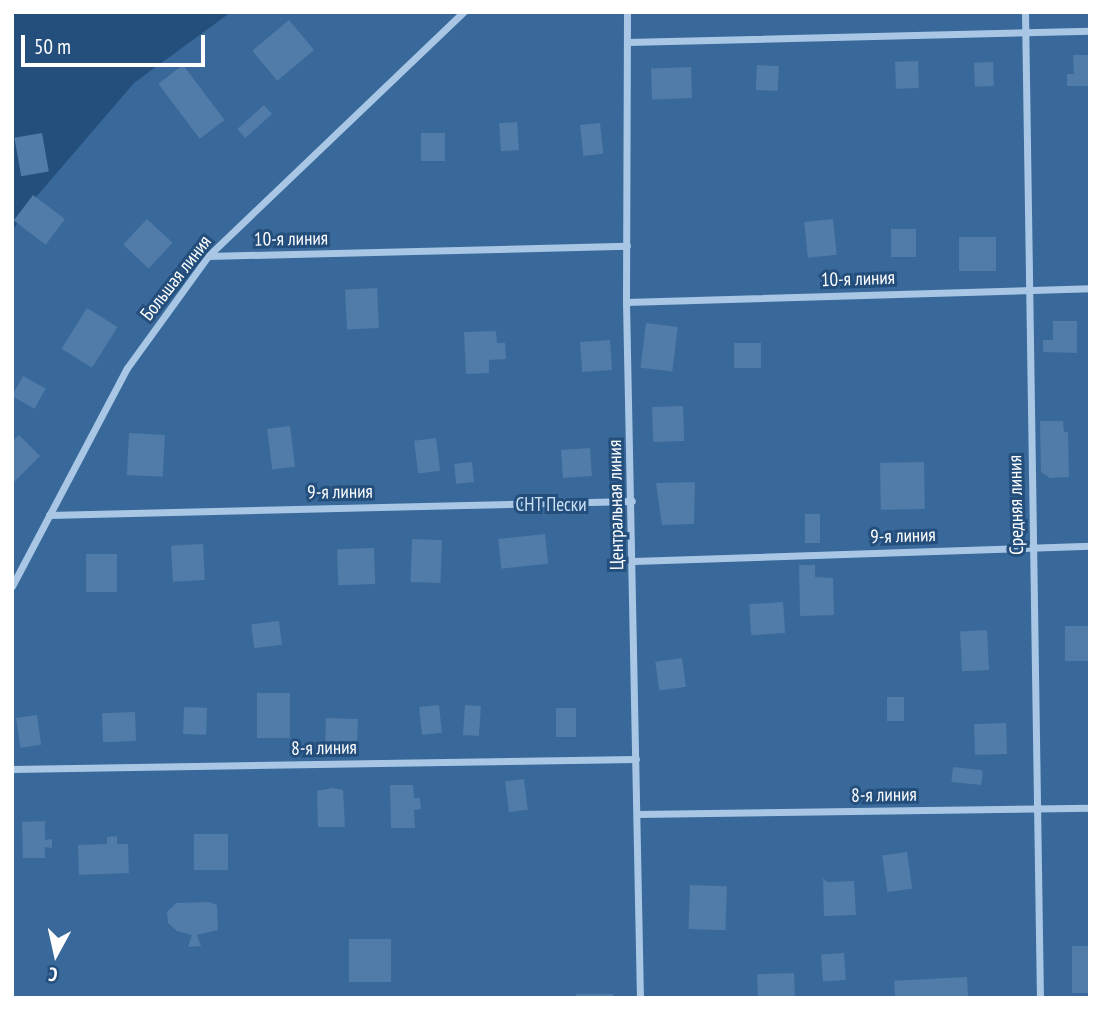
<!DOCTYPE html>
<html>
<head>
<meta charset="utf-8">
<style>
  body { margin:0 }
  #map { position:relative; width:1102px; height:1010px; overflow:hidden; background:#244f7d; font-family:"PT Sans Narrow",sans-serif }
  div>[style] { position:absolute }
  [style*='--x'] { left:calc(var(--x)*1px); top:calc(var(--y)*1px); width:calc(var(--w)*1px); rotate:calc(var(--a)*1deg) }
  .green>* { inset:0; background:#38699a }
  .building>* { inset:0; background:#517ba8; transform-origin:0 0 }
  .minor>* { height:7px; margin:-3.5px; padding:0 3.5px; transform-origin:3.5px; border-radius:3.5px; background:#a9c7e5 }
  span { translate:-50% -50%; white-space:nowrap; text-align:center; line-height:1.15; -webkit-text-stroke:6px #244f7d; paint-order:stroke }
  .street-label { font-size:19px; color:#fff }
  .park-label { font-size:19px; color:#cce0f4 }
  .frame { position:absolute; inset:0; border:14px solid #fff; pointer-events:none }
  .north { position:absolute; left:21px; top:919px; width:70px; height:70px; -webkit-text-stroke:5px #244f7d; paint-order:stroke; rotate:188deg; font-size:19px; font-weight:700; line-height:28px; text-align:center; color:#fff }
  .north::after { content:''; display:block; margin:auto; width:24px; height:32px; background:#fff; clip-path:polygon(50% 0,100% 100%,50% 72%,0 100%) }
  .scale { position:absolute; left:21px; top:35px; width:184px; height:32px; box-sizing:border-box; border:4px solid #fff; border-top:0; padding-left:9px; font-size:21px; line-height:24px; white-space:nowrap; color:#fff; -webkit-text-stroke:5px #244f7d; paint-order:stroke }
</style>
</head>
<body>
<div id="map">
  <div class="green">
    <i style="clip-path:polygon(231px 12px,1090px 12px,1090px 998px,12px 998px,12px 232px,24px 211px,134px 83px)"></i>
  </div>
  <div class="building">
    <i style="left:289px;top:20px;width:39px;height:48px;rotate:50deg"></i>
    <i style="clip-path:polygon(1073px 55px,1090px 55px,1090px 86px,1067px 86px,1067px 74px,1074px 74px)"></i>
    <i style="left:918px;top:61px;width:27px;height:23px;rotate:88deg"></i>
    <i style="left:993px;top:62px;width:24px;height:19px;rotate:88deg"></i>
    <i style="left:183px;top:65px;width:69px;height:31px;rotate:53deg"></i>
    <i style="left:757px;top:65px;width:22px;height:25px;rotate:3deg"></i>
    <i style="left:691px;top:67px;width:31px;height:40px;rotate:88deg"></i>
    <i style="left:264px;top:105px;width:12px;height:36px;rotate:48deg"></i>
    <i style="left:517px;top:122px;width:28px;height:18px;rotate:86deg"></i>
    <i style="left:600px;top:123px;width:31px;height:20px;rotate:84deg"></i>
    <i style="left:42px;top:133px;width:39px;height:28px;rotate:80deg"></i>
    <i style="left:421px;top:133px;width:24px;height:28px"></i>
    <i style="left:33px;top:195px;width:40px;height:32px;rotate:37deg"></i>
    <i style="left:147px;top:219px;width:35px;height:35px;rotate:43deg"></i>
    <i style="left:833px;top:219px;width:36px;height:29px;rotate:84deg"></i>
    <i style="left:891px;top:229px;width:25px;height:28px"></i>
    <i style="left:959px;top:237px;width:37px;height:34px"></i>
    <i style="left:377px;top:288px;width:40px;height:32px;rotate:87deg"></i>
    <i style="left:87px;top:308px;width:36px;height:48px;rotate:32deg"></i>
    <i style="clip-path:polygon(1053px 321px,1077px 321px,1077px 353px,1043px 352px,1043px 340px,1053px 340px)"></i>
    <i style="left:646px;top:323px;width:32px;height:45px;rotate:7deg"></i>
    <i style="clip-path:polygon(496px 331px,497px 343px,505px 343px,506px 359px,489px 360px,489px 373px,466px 374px,464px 332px)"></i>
    <i style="left:610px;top:340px;width:30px;height:30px;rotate:86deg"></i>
    <i style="left:734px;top:343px;width:27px;height:25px"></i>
    <i style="left:23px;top:376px;width:26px;height:23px;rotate:29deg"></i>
    <i style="left:683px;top:406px;width:35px;height:31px;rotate:88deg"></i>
    <i style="clip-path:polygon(1040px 421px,1063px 421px,1064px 432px,1068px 432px,1069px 477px,1050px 478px,1041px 472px)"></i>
    <i style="left:290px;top:426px;width:41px;height:23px;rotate:83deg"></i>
    <i style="left:129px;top:433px;width:36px;height:42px;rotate:3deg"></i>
    <i style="clip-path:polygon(19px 435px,40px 456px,12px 484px,12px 442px)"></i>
    <i style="left:436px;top:438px;width:33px;height:22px;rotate:83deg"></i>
    <i style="left:590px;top:448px;width:28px;height:29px;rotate:86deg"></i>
    <i style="left:472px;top:462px;width:20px;height:18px;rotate:84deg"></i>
    <i style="left:924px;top:462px;width:47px;height:44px;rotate:89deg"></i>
    <i style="clip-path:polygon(695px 482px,694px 524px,662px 525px,656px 483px)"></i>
    <i style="left:805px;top:514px;width:15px;height:29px"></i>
    <i style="left:545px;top:534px;width:30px;height:47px;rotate:84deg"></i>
    <i style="left:412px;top:539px;width:30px;height:43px;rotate:2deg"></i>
    <i style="left:203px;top:544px;width:36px;height:32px;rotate:87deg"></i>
    <i style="left:374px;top:548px;width:36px;height:37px;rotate:88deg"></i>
    <i style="left:86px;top:554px;width:31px;height:38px"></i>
    <i style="clip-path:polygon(799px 565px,815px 565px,815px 577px,833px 578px,834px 615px,800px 616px)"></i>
    <i style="left:783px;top:602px;width:31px;height:34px;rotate:86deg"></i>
    <i style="left:279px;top:621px;width:24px;height:28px;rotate:83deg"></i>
    <i style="left:1090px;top:626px;width:35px;height:25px;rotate:90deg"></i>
    <i style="left:987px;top:630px;width:40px;height:27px;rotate:87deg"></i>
    <i style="left:682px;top:658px;width:29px;height:27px;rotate:82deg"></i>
    <i style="left:257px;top:693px;width:33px;height:45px"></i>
    <i style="left:887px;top:697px;width:17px;height:24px"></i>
    <i style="left:439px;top:705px;width:28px;height:20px;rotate:84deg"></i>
    <i style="left:465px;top:705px;width:16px;height:30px;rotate:4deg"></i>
    <i style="left:184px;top:707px;width:23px;height:27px;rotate:2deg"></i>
    <i style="left:556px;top:708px;width:20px;height:29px"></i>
    <i style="left:135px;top:712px;width:29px;height:33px;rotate:88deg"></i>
    <i style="left:37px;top:715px;width:30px;height:21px;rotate:82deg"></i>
    <i style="left:326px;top:718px;width:32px;height:24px;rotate:2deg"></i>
    <i style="left:1006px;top:723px;width:31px;height:32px;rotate:88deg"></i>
    <i style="left:953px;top:767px;width:30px;height:15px;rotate:6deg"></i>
    <i style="left:524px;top:779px;width:31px;height:19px;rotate:83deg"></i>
    <i style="clip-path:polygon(390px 785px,413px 785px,414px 798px,420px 798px,421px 809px,414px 810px,415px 828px,391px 828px)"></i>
    <i style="clip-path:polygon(332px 788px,343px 790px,345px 827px,318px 827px,317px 791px)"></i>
    <i style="clip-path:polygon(45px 821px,45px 840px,52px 839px,52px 848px,45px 847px,45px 858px,23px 858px,22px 822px)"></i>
    <i style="left:194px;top:834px;width:34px;height:36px"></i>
    <i style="clip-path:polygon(117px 836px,117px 844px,128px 844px,129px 873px,79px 875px,78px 845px,107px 844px,107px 837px)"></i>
    <i style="left:907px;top:852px;width:37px;height:25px;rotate:82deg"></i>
    <i style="clip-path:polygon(823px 878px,827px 882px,854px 881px,856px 915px,824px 916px)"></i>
    <i style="left:690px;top:885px;width:37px;height:44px;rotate:2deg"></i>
    <i style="clip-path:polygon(210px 902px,217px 905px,218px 930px,197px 935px,201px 946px,188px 947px,192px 935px,177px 931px,168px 923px,167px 912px,176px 903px)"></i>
    <i style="left:349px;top:939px;width:42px;height:43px"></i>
    <i style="left:1072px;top:946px;width:18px;height:47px"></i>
    <i style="left:844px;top:953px;width:27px;height:23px;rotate:86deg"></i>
    <i style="left:794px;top:973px;width:25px;height:37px;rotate:88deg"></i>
    <i style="left:967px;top:977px;width:21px;height:73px;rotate:87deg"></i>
    <i style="left:576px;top:994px;width:37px;height:4px"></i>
  </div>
  <div class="minor">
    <i style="--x:627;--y:12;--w:290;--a:90.2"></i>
    <i style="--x:626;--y:302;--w:696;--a:88.85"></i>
    <i style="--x:1025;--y:12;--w:986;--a:89.13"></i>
    <i style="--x:627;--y:42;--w:463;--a:-1.4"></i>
    <i style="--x:208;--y:256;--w:419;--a:-1.4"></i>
    <i style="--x:626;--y:302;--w:464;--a:-1.7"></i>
    <i style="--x:49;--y:515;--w:583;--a:-1.38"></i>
    <i style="--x:633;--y:561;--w:457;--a:-1.9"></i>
    <i style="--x:12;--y:586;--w:246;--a:-62.2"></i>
    <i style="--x:127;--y:368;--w:138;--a:-54.1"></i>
    <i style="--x:208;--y:256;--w:353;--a:-43.7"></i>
    <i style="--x:12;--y:769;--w:624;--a:-0.92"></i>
    <i style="--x:637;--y:814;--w:453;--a:-0.8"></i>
  </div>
  <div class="street-label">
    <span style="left:291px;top:239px;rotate:-1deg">10-я линия</span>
    <span style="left:176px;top:278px;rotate:-52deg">Большая линия</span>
    <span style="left:858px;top:279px;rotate:-2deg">10-я линия</span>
    <span style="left:340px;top:492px;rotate:-1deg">9-я линия</span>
    <span style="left:616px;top:505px;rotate:-91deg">Центральная линия</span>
    <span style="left:1016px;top:505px;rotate:-91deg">Средняя линия</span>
    <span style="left:903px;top:536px;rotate:-2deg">9-я линия</span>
    <span style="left:324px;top:748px;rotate:-1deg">8-я линия</span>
    <span style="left:884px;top:795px;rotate:-1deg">8-я линия</span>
  </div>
  <div class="park-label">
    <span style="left:551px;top:505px">СНТ Пески</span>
  </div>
  <div class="frame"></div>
  <div class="north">С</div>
  <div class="scale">50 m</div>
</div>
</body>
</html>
